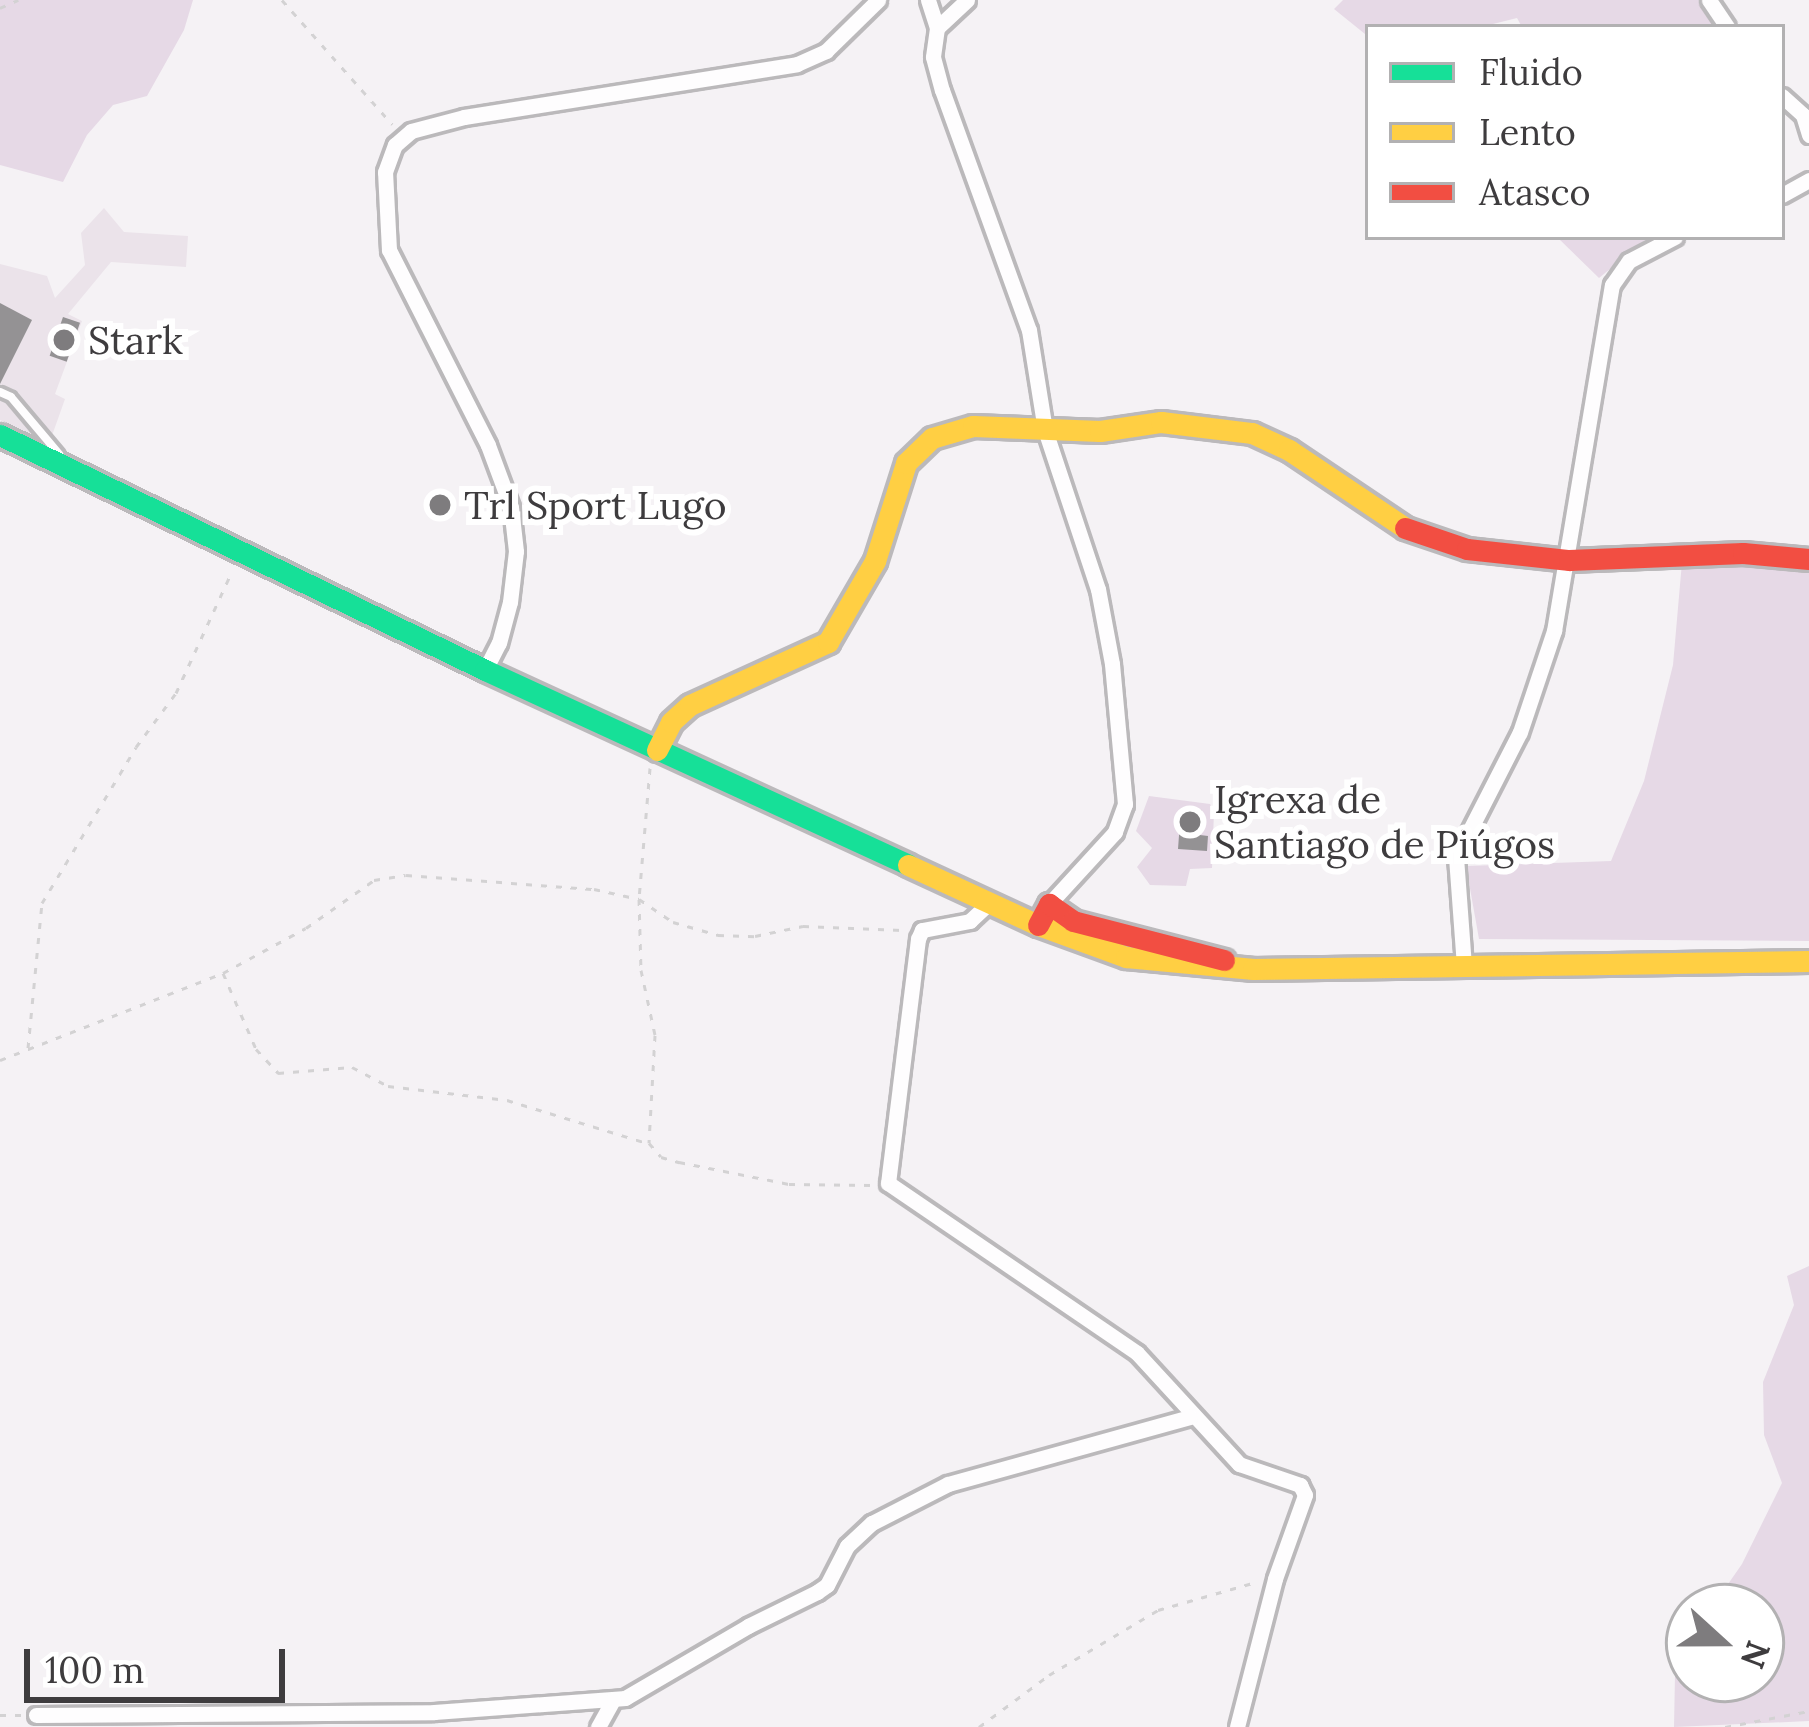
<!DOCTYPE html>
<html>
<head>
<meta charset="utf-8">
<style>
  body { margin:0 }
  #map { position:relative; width:1809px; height:1727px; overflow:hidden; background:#f5f2f5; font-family:Lora,serif }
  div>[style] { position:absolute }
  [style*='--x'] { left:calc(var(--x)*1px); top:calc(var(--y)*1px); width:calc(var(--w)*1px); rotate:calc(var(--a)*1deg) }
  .built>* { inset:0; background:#ebe3ea }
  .green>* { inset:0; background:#e6d9e6 }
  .building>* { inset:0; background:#949294; transform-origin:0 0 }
  .path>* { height:3px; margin-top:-1.5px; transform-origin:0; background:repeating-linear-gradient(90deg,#d3d2d3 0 6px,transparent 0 15px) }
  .roads { filter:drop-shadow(3px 0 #bbb9bb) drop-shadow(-3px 0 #bbb9bb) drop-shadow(0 3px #bbb9bb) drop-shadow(0 -3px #bbb9bb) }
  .lane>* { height:8px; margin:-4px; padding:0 4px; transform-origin:4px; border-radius:4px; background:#fefdfe }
  .street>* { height:15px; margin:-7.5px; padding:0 7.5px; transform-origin:7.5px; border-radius:7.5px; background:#fefdfe }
  .fast>* { height:21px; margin:-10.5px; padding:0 10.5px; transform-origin:10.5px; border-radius:10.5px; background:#16e098 }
  .slow>* { height:21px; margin:-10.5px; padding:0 10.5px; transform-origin:10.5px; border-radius:10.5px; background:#ffcf43 }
  .jam>* { height:21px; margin:-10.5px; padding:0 10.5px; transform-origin:10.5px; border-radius:10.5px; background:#f24e42 }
  .dots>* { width:33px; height:33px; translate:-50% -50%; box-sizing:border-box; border:6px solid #fff; border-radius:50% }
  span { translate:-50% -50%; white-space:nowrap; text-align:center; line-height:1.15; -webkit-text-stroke:12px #fff; paint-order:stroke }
  .poi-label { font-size:39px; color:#3e3c3e }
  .left { translate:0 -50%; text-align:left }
  .legend { position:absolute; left:1365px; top:24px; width:420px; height:216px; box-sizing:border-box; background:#fff; border:3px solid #b2b1b2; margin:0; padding:15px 21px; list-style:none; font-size:36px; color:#3e3c3e }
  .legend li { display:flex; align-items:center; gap:24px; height:60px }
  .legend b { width:60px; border:3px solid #b2b1b2 }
  .north { position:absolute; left:1665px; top:1583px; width:120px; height:120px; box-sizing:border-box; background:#fff; border:3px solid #b2b1b2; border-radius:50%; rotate:111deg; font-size:33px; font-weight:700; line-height:48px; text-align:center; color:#3e3c3e }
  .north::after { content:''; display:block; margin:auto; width:42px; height:54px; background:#7e7c7e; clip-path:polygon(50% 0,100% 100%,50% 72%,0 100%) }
  .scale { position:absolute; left:24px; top:1649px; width:261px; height:54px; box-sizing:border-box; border:6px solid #3e3c3e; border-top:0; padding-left:15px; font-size:36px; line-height:42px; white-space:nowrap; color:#3e3c3e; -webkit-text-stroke:9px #fff; paint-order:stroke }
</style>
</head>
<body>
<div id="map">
  <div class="built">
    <i style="clip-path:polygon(104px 208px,124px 232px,188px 236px,186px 267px,111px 262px,68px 314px,82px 321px,55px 394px,65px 399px,49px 444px,0 420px,0 264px,47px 276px,55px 298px,85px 265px,81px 233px)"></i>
  </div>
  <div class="green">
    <i style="clip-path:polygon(0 0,193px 0,184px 30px,147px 96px,113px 105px,87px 135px,63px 182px,0 165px)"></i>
    <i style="clip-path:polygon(1343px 0,1705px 0,1719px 27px,1522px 27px,1517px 18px,1481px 27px,1368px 27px,1365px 34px,1334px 9px)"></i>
    <i style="clip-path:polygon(1557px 237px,1649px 237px,1599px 278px)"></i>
    <i style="clip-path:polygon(1809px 552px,1809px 941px,1479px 939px,1466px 866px,1611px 861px,1644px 781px,1673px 665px,1682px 562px)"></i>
    <i style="clip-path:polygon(1149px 796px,1210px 804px,1214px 811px,1212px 868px,1190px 869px,1186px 886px,1150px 885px,1137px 867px,1152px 848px,1136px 831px)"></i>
    <i style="clip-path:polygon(1809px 1266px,1809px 1721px,1674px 1727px,1675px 1675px,1689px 1645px,1689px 1679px,1761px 1679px,1761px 1607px,1712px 1607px,1742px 1564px,1782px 1483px,1764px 1435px,1763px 1382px,1794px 1305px,1787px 1276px)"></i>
  </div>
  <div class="building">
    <i style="clip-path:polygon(0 303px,32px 320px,0 384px)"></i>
    <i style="left:63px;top:317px;width:18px;height:41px;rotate:19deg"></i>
    <i style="clip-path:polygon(1181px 808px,1202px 810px,1200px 835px,1208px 836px,1207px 851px,1178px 849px)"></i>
  </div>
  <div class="path">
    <i style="--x:282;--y:0;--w:166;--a:48.4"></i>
    <i style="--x:0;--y:8;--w:20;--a:-24"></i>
    <i style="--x:650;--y:768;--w:131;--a:94.8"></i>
    <i style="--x:639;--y:899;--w:71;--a:88.4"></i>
    <i style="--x:641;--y:970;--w:66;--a:77.8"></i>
    <i style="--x:655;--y:1035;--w:108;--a:93.2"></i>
    <i style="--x:649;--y:1143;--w:18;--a:49"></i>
    <i style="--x:661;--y:1157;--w:19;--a:16"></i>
    <i style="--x:679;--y:1162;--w:112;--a:11.3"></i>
    <i style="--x:789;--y:1184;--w:82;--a:0.7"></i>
    <i style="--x:223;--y:973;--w:83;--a:66.5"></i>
    <i style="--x:256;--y:1049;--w:33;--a:47"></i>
    <i style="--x:278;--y:1073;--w:74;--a:-4.6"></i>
    <i style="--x:352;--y:1067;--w:41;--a:27.8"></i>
    <i style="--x:388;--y:1086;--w:120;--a:6.7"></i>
    <i style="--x:507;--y:1100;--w:146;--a:17.1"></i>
    <i style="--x:28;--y:1048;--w:146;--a:-84.5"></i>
    <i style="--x:42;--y:903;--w:182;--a:-58.9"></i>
    <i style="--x:136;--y:747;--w:67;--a:-53.5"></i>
    <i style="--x:176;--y:693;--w:134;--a:-65.3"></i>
    <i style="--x:0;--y:1060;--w:239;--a:-21.3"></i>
    <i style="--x:223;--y:973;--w:94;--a:-28.5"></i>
    <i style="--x:306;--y:928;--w:83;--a:-35.2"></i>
    <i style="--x:374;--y:880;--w:32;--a:-9"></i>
    <i style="--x:406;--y:875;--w:189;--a:4.3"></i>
    <i style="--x:594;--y:889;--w:46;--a:12.5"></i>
    <i style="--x:639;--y:899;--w:41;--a:34.1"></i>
    <i style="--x:673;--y:922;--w:47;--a:16.1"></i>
    <i style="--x:718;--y:935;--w:37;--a:2"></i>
    <i style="--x:755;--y:936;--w:49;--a:-11.8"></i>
    <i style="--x:803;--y:926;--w:99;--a:2.3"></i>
    <i style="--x:0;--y:1715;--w:22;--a:0"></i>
    <i style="--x:979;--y:1727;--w:87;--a:-36.6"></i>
    <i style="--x:1049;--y:1675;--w:127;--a:-30.8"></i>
    <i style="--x:1158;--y:1610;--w:102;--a:-15.9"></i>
    <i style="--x:1725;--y:1727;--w:86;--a:-10.8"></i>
  </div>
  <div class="roads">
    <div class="lane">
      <i style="--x:0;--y:392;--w:12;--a:24"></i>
      <i style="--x:11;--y:397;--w:75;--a:49.9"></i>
    </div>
    <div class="street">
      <i style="--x:928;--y:0;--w:29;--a:72"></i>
      <i style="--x:937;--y:28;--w:29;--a:98"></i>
      <i style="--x:933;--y:57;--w:34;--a:75"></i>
      <i style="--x:942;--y:90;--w:255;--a:70.1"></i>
      <i style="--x:1029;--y:330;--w:101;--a:80.9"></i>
      <i style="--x:1045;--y:430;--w:168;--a:71.6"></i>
      <i style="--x:1098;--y:589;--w:76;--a:79.4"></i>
      <i style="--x:1112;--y:664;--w:141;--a:84.7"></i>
      <i style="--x:1125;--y:804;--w:30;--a:110"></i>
      <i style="--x:1115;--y:832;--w:98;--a:132.5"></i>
      <i style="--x:1709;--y:0;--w:32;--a:56"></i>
      <i style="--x:937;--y:28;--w:41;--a:-43"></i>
      <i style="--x:1782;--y:96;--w:28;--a:42"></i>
      <i style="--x:1803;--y:115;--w:21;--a:73"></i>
      <i style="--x:1782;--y:195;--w:31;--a:-29"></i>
      <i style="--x:485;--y:670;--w:30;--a:-63"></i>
      <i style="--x:499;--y:643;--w:42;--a:-75"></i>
      <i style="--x:510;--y:602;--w:51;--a:-83.3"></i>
      <i style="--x:516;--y:551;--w:44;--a:-96.5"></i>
      <i style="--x:511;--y:507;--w:66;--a:-110.4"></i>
      <i style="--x:488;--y:445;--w:219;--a:-116.9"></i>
      <i style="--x:389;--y:250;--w:78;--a:-92.9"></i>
      <i style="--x:385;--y:172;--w:29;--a:-70"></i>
      <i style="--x:395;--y:145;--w:21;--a:-41"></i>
      <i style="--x:411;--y:131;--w:55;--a:-14.8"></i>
      <i style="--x:464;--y:117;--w:337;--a:-9"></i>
      <i style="--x:797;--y:64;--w:32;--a:-24"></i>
      <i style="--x:826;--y:51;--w:73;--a:-44.4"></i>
      <i style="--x:989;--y:903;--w:26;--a:137"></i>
      <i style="--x:970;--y:921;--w:49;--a:169.4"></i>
      <i style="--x:922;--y:930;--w:10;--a:114"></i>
      <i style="--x:918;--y:939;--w:246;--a:97"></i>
      <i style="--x:888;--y:1183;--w:301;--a:34.3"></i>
      <i style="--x:1137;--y:1353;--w:151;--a:47.4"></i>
      <i style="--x:1239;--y:1464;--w:65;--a:19"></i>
      <i style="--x:1300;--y:1485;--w:11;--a:63"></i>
      <i style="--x:1305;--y:1495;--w:89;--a:109.7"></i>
      <i style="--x:1275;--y:1579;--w:153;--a:104.4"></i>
      <i style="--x:1464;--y:966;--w:109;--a:-94.2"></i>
      <i style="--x:1456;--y:857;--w:140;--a:-62.9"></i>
      <i style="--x:1520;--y:732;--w:107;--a:-71.4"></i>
      <i style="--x:1554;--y:631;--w:351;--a:-80.5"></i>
      <i style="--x:1612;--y:285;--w:29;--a:-55"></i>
      <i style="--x:1629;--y:261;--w:52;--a:-27.6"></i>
      <i style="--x:36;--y:1715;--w:398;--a:-0.4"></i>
      <i style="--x:434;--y:1712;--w:192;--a:-4.2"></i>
      <i style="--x:625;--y:1698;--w:143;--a:-30.3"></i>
      <i style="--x:748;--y:1626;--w:77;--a:-26.2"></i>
      <i style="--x:817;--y:1592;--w:12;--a:-35"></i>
      <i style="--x:827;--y:1585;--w:44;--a:-62.9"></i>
      <i style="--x:847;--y:1546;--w:34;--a:-43"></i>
      <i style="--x:872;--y:1523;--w:85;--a:-27.2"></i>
      <i style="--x:948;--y:1484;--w:251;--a:-15.5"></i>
      <i style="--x:598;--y:1727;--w:31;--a:-61"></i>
    </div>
    <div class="fast">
      <i style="--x:0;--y:435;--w:539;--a:25.85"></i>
      <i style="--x:485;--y:670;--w:466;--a:24.7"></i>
    </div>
    <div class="slow">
      <i style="--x:657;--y:750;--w:31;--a:-63"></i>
      <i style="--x:671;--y:722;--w:25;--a:-42"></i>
      <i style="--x:690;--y:705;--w:152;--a:-24.5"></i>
      <i style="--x:828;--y:642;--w:94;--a:-59.9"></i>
      <i style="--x:875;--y:561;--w:103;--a:-72.4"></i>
      <i style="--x:906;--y:463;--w:36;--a:-44"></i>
      <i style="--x:932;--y:438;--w:43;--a:-16.3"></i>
      <i style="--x:973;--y:426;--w:127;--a:2.3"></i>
      <i style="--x:1100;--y:431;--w:62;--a:-8.4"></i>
      <i style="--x:1161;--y:422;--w:92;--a:6.9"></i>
      <i style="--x:1252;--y:433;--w:41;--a:24.7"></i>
      <i style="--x:1289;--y:450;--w:140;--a:33.9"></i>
      <i style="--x:908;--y:865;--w:143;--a:24.8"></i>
      <i style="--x:1038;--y:925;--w:94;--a:20"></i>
      <i style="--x:1126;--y:957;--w:128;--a:5.4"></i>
      <i style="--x:1253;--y:969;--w:556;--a:-0.82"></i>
    </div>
    <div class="jam">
      <i style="--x:1405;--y:528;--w:65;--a:18.7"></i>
      <i style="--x:1467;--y:549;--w:103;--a:6.2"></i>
      <i style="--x:1569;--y:560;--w:174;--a:-2.3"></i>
      <i style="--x:1743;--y:553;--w:66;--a:5.2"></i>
      <i style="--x:1038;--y:925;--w:24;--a:-62"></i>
      <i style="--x:1049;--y:904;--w:29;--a:35"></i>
      <i style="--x:1073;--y:921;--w:156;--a:14.5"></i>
    </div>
  </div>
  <div class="dots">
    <i style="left:64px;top:340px;background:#7e7c7e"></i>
    <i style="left:440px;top:505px;background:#7e7c7e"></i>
    <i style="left:1190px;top:822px;background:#7e7c7e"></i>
  </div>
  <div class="poi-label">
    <span class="left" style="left:88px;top:340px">Stark</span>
    <span class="left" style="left:464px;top:505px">Trl Sport Lugo</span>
    <span class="left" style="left:1214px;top:822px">Igrexa de<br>Santiago de Piúgos</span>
  </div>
  <ul class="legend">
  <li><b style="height:15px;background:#16e098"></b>Fluido</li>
  <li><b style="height:15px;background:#ffcf43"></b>Lento</li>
  <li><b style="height:15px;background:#f24e42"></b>Atasco</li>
  </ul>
  <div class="north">N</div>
  <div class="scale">100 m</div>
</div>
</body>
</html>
